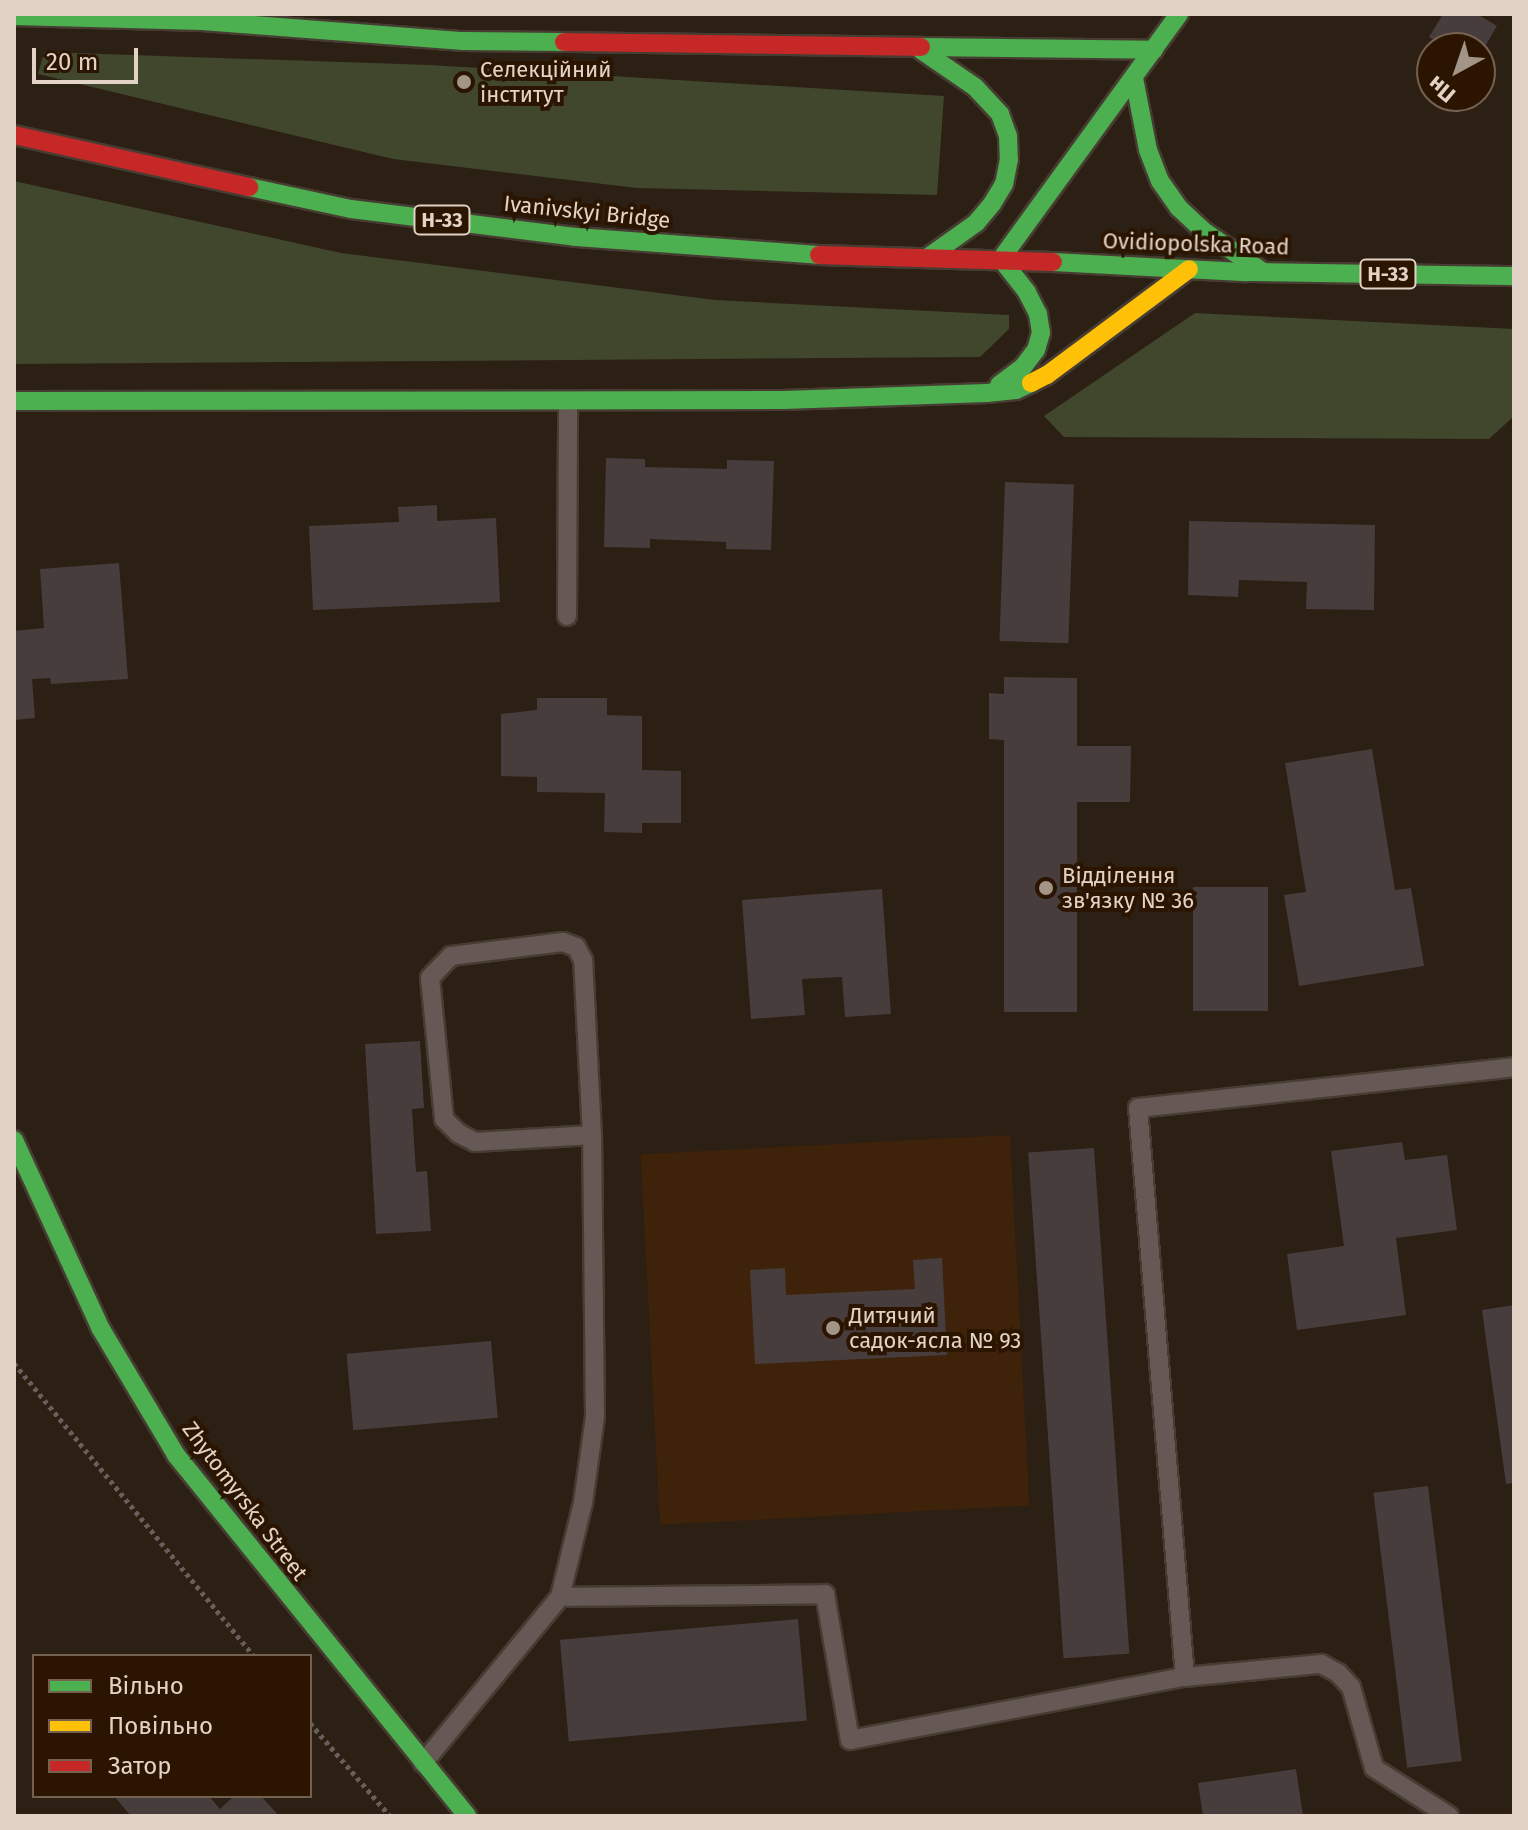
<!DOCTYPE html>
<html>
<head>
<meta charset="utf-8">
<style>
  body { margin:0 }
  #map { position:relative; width:1528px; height:1830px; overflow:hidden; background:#2c1f14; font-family:"Fira Sans",sans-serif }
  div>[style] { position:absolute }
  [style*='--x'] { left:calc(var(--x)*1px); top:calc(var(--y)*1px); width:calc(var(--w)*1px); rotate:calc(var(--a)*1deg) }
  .built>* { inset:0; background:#3e2209; transform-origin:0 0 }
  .green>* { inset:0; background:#40472d }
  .building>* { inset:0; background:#483d3d; transform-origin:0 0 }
  .path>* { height:5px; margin-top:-2.5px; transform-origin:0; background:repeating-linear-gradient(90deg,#695e5b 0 4px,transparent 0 8px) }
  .roads { filter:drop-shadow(2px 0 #473c32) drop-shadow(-2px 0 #473c32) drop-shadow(0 2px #473c32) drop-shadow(0 -2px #473c32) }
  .lane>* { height:18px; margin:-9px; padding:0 9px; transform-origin:9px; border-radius:9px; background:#655855 }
  .fast>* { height:18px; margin:-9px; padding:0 9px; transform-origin:9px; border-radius:9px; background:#4caf50 }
  .slow>* { height:18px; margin:-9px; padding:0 9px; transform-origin:9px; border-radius:9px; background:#ffc107 }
  .jam>* { height:18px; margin:-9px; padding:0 9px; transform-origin:9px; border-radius:9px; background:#c62828 }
  .dots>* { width:22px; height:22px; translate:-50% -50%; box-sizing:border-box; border:4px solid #2b1501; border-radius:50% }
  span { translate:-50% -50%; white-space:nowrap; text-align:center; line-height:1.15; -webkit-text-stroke:8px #2b1501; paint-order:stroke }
  .shield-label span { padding:2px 6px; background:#2b1501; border:2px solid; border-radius:6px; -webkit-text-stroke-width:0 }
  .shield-label { font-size:20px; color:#e3d3c6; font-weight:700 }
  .poi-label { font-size:22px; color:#e3d3c6 }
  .left { translate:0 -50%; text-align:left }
  .street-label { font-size:22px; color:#e3d3c6 }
  .frame { position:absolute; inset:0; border:16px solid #e3d3c6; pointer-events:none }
  .legend { position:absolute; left:32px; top:1654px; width:280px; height:144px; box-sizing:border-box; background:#2b1501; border:2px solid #756150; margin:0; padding:10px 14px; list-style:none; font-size:24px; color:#e3d3c6 }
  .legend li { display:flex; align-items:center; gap:16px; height:40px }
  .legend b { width:40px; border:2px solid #756150 }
  .north { position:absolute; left:1416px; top:32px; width:80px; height:80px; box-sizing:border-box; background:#2b1501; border:2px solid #756150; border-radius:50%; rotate:220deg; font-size:22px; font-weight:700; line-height:32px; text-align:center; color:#e3d3c6 }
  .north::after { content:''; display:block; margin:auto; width:28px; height:36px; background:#a39488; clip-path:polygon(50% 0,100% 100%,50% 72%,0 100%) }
  .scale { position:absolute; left:32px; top:48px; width:106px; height:36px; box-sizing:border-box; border:4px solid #e3d3c6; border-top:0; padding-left:10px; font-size:24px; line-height:28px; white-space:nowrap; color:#e3d3c6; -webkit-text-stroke:6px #2b1501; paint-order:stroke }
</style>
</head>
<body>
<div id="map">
  <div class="built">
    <i style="left:1010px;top:1135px;width:371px;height:370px;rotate:87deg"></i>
  </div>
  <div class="green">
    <i style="clip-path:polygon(44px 52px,430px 65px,944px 96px,937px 195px,637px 188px,393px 159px,38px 74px)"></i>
    <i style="clip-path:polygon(14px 181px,341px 253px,715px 300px,1009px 315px,1009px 329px,980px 357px,14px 364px)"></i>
    <i style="clip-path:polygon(1195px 313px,1514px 329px,1514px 416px,1489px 439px,1064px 437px,1044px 416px)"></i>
  </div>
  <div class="building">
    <i style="clip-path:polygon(1443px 14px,1477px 14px,1497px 26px,1480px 55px,1480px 48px,1448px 48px,1429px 37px)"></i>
    <i style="clip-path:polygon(606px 458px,645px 459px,645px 467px,727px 469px,727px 460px,774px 461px,771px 550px,726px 549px,726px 542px,650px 539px,650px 548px,604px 547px)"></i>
    <i style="left:1005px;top:482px;width:69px;height:159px;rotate:2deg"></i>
    <i style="clip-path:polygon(437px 505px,437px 521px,496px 518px,500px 602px,313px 610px,309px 526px,399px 522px,398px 507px)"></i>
    <i style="clip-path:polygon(1189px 521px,1375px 525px,1374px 610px,1306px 609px,1307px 582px,1239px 580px,1238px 597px,1188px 595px)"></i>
    <i style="clip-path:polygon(119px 563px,128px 679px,51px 684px,50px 678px,32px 679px,35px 718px,14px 720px,14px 631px,44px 628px,40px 569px)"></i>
    <i style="clip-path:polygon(1004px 677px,1077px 678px,1077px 746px,1131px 746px,1130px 802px,1077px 802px,1077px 1012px,1004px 1012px,1004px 740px,989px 739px,989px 693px,1004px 694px)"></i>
    <i style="clip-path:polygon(537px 698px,607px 698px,607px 715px,642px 716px,642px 770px,681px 771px,681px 823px,642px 823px,642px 833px,604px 832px,605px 793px,537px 792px,537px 777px,501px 776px,501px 714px,537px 710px)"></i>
    <i style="clip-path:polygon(1372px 749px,1395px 890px,1411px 888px,1424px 966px,1299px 986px,1284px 895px,1306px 892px,1285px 763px)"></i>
    <i style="left:1193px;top:887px;width:75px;height:124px"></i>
    <i style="clip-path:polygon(882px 889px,891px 1014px,845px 1017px,842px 977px,802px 979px,805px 1015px,751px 1019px,742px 900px)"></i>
    <i style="clip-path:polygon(420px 1041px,424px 1108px,412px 1109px,416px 1172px,427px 1171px,431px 1231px,376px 1234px,365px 1044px)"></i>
    <i style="clip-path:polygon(1402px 1142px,1405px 1160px,1447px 1155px,1457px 1230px,1396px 1238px,1406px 1315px,1297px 1330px,1287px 1254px,1344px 1246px,1331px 1151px)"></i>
    <i style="left:1094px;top:1148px;width:507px;height:66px;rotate:86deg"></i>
    <i style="clip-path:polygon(942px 1258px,947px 1355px,755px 1364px,750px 1270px,785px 1268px,786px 1295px,915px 1289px,913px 1260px)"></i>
    <i style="clip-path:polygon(1514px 1305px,1514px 1483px,1506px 1484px,1482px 1310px)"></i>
    <i style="left:491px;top:1341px;width:77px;height:145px;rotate:85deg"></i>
    <i style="left:1428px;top:1486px;width:277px;height:55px;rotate:83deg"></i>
    <i style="left:798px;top:1619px;width:102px;height:239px;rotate:85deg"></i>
    <i style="clip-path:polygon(1296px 1769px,1303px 1816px,1203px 1816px,1198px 1783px)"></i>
    <i style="clip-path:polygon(114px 1796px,209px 1796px,220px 1809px,234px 1796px,261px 1796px,279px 1816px,131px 1816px)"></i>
  </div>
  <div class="path">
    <i style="--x:14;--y:1363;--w:379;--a:50.7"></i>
    <i style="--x:310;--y:1723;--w:123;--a:49.3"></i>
  </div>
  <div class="roads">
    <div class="lane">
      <i style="--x:567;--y:616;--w:215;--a:-89.7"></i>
      <i style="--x:560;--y:1597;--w:97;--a:-76.3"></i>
      <i style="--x:583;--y:1503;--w:87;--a:-82.1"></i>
      <i style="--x:595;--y:1417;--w:282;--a:-90.6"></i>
      <i style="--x:592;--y:1135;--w:175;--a:-92.9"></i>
      <i style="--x:583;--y:960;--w:15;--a:-118"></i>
      <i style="--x:576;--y:947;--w:14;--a:-159"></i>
      <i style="--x:563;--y:942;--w:113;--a:172.9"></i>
      <i style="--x:451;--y:956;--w:30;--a:134"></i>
      <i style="--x:430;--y:978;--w:142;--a:84.3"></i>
      <i style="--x:444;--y:1119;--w:20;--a:45"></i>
      <i style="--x:458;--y:1133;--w:19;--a:28"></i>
      <i style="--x:475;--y:1142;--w:117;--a:-3.4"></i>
      <i style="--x:1185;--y:1677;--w:571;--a:-94.72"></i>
      <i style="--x:1138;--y:1108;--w:378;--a:-6.2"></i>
      <i style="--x:423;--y:1763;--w:215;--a:-50.5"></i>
      <i style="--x:560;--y:1597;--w:265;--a:-0.6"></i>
      <i style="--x:825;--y:1594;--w:148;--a:80.3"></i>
      <i style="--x:850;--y:1740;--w:341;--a:-10.7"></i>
      <i style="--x:1185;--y:1677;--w:137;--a:-5.5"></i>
      <i style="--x:1321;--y:1664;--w:19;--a:28"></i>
      <i style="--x:1338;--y:1673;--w:19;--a:47"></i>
      <i style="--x:1351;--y:1687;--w:84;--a:74.1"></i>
      <i style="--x:1374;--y:1768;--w:89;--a:32.6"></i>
    </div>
    <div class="fast">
      <i style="--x:14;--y:16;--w:188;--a:1.5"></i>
      <i style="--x:202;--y:21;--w:262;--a:4.4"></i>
      <i style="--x:463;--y:41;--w:101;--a:0.6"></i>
      <i style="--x:921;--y:47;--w:233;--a:0.7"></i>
      <i style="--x:921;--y:50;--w:65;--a:34.4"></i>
      <i style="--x:975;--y:87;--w:37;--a:47"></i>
      <i style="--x:1000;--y:114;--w:23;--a:70"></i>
      <i style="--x:1008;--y:136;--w:23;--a:88"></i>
      <i style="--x:1009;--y:159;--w:25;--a:101"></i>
      <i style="--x:1004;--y:184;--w:23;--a:121"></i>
      <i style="--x:992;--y:204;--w:25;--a:130"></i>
      <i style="--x:976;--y:223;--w:60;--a:144.5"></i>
      <i style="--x:1134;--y:78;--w:73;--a:79"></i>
      <i style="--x:1148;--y:150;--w:33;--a:69"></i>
      <i style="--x:1160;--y:181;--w:33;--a:55"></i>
      <i style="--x:1179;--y:208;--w:35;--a:43"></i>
      <i style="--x:1205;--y:232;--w:70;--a:34.6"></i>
      <i style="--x:249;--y:187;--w:104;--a:12.2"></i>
      <i style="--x:351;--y:209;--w:226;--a:7.1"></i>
      <i style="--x:575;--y:237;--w:245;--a:4.2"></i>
      <i style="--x:1053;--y:262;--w:194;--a:3"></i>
      <i style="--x:1247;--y:272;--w:267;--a:0.9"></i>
      <i style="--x:999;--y:385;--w:30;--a:-37"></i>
      <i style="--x:1023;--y:367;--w:21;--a:-53"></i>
      <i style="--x:1036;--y:350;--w:18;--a:-74"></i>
      <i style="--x:1041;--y:333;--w:19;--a:-99"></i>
      <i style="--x:1038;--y:314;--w:25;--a:-117"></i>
      <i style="--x:1027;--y:292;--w:42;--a:-128.2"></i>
      <i style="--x:1001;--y:259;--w:303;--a:-54"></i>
      <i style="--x:14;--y:401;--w:769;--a:-0.07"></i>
      <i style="--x:783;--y:400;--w:204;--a:-2"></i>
      <i style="--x:987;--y:393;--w:29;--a:-6"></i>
      <i style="--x:1016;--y:390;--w:17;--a:-25"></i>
      <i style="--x:14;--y:1140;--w:208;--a:65.3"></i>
      <i style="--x:101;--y:1329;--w:147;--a:59.2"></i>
      <i style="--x:176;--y:1455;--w:464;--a:51.1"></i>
    </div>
    <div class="slow">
      <i style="--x:1031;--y:383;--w:18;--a:-27"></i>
      <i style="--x:1047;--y:375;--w:177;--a:-36.7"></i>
    </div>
    <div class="jam">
      <i style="--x:564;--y:42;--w:357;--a:0.8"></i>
      <i style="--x:14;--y:135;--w:241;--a:12.5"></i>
      <i style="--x:819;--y:255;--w:234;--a:1.7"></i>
    </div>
  </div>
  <div class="dots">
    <i style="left:464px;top:82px;background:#a39488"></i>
    <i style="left:1046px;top:888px;background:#a39488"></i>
    <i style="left:833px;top:1328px;background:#a39488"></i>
  </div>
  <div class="shield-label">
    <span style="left:442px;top:220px">Н-33</span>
    <span style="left:1388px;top:274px">Н-33</span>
  </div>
  <div class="poi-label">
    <span class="left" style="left:480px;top:82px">Селекційний<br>інститут</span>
    <span class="left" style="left:1062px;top:888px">Відділення<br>зв'язку № 36</span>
    <span class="left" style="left:849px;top:1328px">Дитячий<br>садок-ясла № 93</span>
  </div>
  <div class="street-label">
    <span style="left:587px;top:212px;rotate:6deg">Ivanivskyi Bridge</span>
    <span style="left:1196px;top:244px;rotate:2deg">Ovidiopolska Road</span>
    <span style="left:245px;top:1501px;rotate:53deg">Zhytomyrska Street</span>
  </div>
  <div class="frame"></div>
  <ul class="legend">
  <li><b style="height:10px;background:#4caf50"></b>Вільно</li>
  <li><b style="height:10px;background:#ffc107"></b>Повільно</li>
  <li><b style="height:10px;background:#c62828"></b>Затор</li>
  </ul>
  <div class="north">Пн</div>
  <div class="scale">20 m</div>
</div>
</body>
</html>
